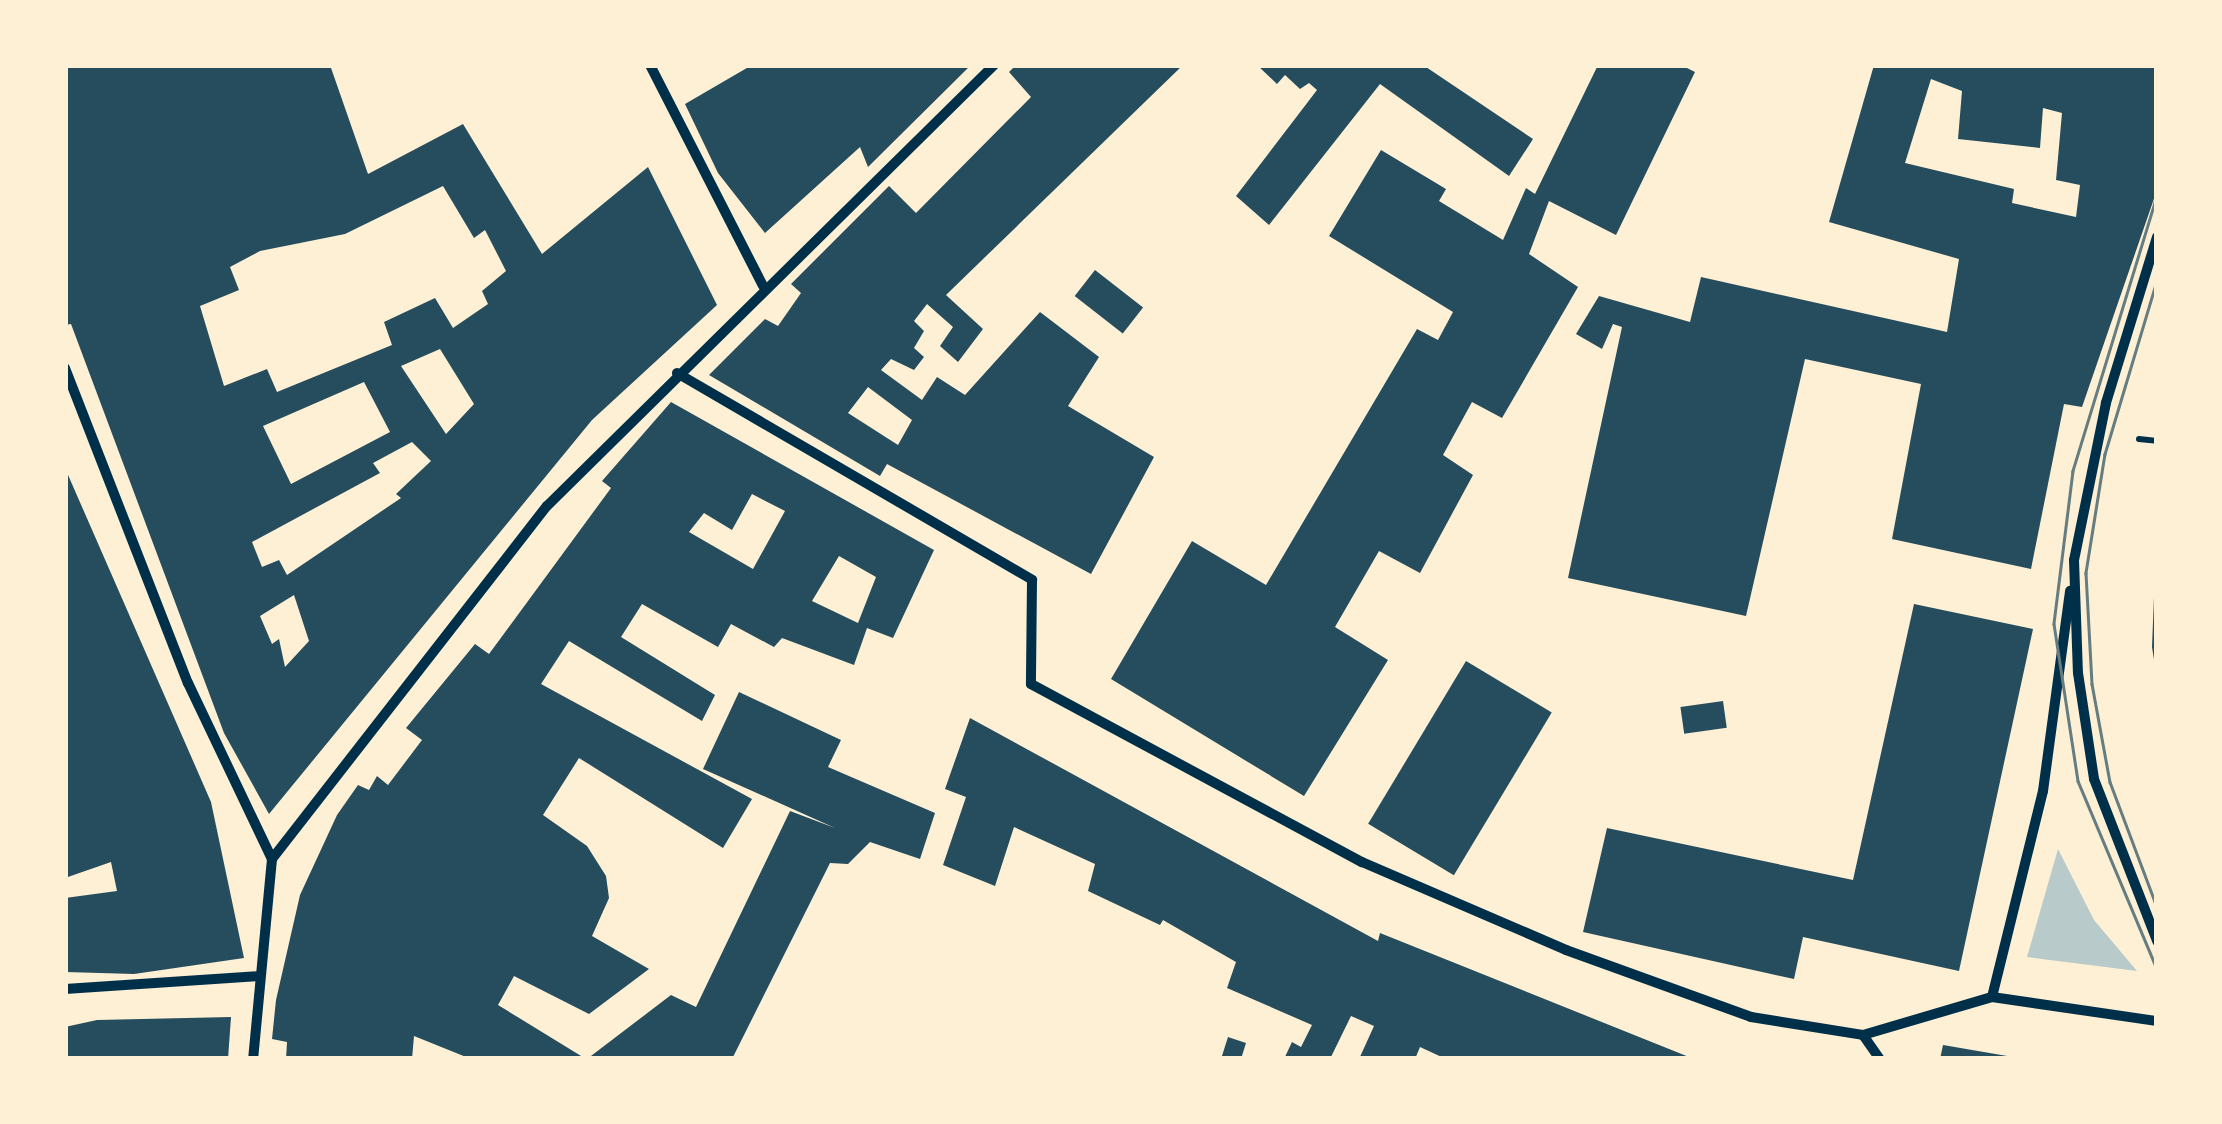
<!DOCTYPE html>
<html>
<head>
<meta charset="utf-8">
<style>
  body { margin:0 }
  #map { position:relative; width:2222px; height:1124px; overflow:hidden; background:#fdf0d5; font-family:Mulish,sans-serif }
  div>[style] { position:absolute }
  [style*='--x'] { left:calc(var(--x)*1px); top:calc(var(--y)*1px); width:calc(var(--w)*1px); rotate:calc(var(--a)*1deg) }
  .green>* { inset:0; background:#b9caca }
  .building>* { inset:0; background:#264d5e; transform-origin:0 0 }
  .path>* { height:6px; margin:-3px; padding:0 3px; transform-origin:3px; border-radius:3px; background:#003049 }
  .minor>* { height:10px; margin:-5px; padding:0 5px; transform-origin:5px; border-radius:5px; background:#003049 }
  .tram>* { height:2.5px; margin:-1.25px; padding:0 1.25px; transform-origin:1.25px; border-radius:1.25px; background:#657d81 }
  span { translate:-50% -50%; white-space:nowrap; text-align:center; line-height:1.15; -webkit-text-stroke:10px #fdf0d5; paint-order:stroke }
  .frame { position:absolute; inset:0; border:68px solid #fdf0d5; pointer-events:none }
</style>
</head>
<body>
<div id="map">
  <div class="green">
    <i style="clip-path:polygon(2058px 849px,2094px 920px,2137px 971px,2027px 957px)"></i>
  </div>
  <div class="building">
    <i style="clip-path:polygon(evenodd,65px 65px,330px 65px,368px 174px,463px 124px,542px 254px,648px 167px,717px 305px,592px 420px,269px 814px,224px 733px,71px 324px,65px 325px,65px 65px,443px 186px,474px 238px,485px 230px,506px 271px,482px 291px,488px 304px,453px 328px,435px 298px,384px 322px,392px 345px,277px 392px,267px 369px,224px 386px,200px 306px,239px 290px,230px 267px,260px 251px,345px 234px,443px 186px,65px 65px,440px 349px,474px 404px,446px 434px,401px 366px,440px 349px,65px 65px,364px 382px,390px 432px,291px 484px,263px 426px,364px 382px,65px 65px,412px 442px,431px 461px,396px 494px,401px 498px,287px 575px,279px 560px,262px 567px,252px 542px,380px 473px,373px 463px,412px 442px,65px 65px,294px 595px,309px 641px,285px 667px,279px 639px,272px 644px,260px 616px,294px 595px)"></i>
    <i style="clip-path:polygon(752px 65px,971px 65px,868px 167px,860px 147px,765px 233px,718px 173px,685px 104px)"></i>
    <i style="clip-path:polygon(evenodd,1016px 65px,1183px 65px,946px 295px,983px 329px,958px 362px,940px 346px,953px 327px,927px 304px,914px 321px,924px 331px,914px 348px,924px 357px,914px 370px,891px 359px,881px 370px,922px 400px,937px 377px,965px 395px,1040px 312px,1099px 357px,1068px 406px,1154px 457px,1091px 574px,887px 464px,880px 476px,709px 375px,765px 319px,778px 326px,801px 293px,791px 284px,889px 186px,916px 213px,1031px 97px,1009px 72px,1016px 65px,868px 387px,912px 420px,898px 445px,848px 413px,868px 387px)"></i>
    <i style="clip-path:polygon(1257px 65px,1423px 65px,1533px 139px,1509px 176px,1380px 84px,1269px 225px,1236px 196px,1317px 90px,1309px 83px,1300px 89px,1285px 75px,1277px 84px)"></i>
    <i style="clip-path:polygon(1598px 65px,1681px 65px,1695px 72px,1616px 235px,1549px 201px,1529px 254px,1578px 287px,1502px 418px,1472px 402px,1443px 455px,1473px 475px,1420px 573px,1379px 551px,1335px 627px,1388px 660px,1304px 796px,1111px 679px,1192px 541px,1266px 585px,1417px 329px,1438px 340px,1453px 312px,1329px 236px,1381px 150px,1446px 189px,1439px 201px,1503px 240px,1526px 188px,1535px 194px)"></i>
    <i style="clip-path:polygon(evenodd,1874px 65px,2157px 65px,2157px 190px,2082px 407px,2064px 404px,2031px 569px,1892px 539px,1921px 384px,1805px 359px,1746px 616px,1568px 578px,1622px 327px,1613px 324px,1602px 349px,1576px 334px,1599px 296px,1690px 322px,1701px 277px,1947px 332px,1959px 259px,1829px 222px,1874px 65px,1931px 79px,1962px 91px,1958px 139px,2040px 148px,2043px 108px,2062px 113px,2056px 180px,2080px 185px,2076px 217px,2012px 203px,2014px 189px,1905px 163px,1931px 79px)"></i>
    <i style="left:1095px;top:270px;width:61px;height:33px;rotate:38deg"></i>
    <i style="clip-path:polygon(evenodd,671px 402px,934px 550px,893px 638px,867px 628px,854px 665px,782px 638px,774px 647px,731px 624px,718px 647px,642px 604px,621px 637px,715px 695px,702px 721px,569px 641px,541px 684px,752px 799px,723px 848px,579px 758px,543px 815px,587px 846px,606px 876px,609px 898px,592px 936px,649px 969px,589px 1014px,514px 976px,498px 1005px,586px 1059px,471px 1059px,414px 1036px,412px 1059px,286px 1059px,287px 1042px,272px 1039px,276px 1000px,300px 895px,337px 815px,358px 785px,369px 790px,377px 776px,388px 785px,422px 740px,406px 728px,475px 644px,489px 654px,611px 488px,602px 481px,671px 402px,752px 494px,785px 511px,753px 569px,689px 532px,704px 513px,732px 530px,752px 494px,671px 402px,839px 556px,876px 577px,858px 623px,812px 601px,839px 556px)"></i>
    <i style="clip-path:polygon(65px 468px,211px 802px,244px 958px,134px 974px,65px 972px,65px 898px,117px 891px,111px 862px,65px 878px)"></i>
    <i style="clip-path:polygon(2154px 597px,2157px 597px,2155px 666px,2152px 647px)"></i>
    <i style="clip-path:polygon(1914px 604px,2033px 629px,1959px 971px,1803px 937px,1794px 979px,1583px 932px,1607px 828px,1853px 880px)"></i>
    <i style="left:1466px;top:661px;width:100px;height:190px;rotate:31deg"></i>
    <i style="clip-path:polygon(739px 692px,841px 740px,828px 767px,935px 813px,920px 859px,870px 842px,848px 864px,830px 863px,732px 1059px,587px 1059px,671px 995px,696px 1007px,790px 811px,835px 828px,703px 769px)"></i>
    <i style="left:1723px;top:701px;width:27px;height:43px;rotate:82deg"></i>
    <i style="clip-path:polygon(970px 718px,1378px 941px,1380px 933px,1694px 1059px,1446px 1059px,1420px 1047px,1415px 1059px,1359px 1059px,1374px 1026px,1351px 1016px,1330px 1059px,1284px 1059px,1292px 1042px,1301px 1047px,1312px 1025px,1227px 988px,1236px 962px,1163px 920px,1160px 925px,1088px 891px,1095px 864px,1014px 827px,995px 886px,943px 865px,966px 797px,945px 789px)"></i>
    <i style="clip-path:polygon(231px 1017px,228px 1059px,65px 1059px,65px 1027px,97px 1020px)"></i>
    <i style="clip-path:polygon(1228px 1037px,1246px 1043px,1241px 1059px,1221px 1059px)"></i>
    <i style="clip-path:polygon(1943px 1045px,2013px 1057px,2012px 1059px,1940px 1059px)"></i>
  </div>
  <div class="path">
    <i style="--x:2139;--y:439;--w:18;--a:6"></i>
  </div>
  <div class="minor">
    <i style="--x:650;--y:65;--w:248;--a:62.9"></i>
    <i style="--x:2157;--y:237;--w:174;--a:107.1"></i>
    <i style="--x:2106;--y:403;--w:160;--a:101.5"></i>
    <i style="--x:2074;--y:560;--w:113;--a:88"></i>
    <i style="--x:2078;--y:673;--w:107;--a:81.4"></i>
    <i style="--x:2094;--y:779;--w:174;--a:68.7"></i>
    <i style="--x:65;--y:368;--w:338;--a:68.7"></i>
    <i style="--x:188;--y:683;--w:195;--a:64.5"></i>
    <i style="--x:272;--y:859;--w:201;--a:95.4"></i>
    <i style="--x:677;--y:373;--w:411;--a:30.2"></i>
    <i style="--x:1032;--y:580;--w:104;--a:90.6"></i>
    <i style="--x:1031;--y:684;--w:376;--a:28.3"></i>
    <i style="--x:1362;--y:862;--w:222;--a:23.3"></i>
    <i style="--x:1566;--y:950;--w:197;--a:19.9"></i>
    <i style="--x:1751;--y:1017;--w:113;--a:9.1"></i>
    <i style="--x:1863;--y:1035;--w:134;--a:-16.4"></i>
    <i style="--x:1992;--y:997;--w:167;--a:8.3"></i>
    <i style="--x:272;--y:859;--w:447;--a:-52.1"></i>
    <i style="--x:547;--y:506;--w:628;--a:-44.61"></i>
    <i style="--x:65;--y:989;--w:194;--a:-3.8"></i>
    <i style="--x:1992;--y:997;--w:212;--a:-76.1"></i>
    <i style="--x:2043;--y:791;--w:202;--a:-82.3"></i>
    <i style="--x:1863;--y:1035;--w:29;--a:55"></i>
  </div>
  <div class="tram">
    <i style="--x:2157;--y:196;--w:288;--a:107"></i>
    <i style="--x:2073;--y:471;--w:154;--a:97.1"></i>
    <i style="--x:2054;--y:624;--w:159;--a:81.3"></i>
    <i style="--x:2078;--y:781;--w:204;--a:67.2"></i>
    <i style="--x:2157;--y:281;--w:181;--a:106.7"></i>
    <i style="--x:2105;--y:454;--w:121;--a:99.1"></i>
    <i style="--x:2086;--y:573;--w:111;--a:86.9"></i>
    <i style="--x:2092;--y:684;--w:100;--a:79.6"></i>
    <i style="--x:2110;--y:782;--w:134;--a:69.4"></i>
  </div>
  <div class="frame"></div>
</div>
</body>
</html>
